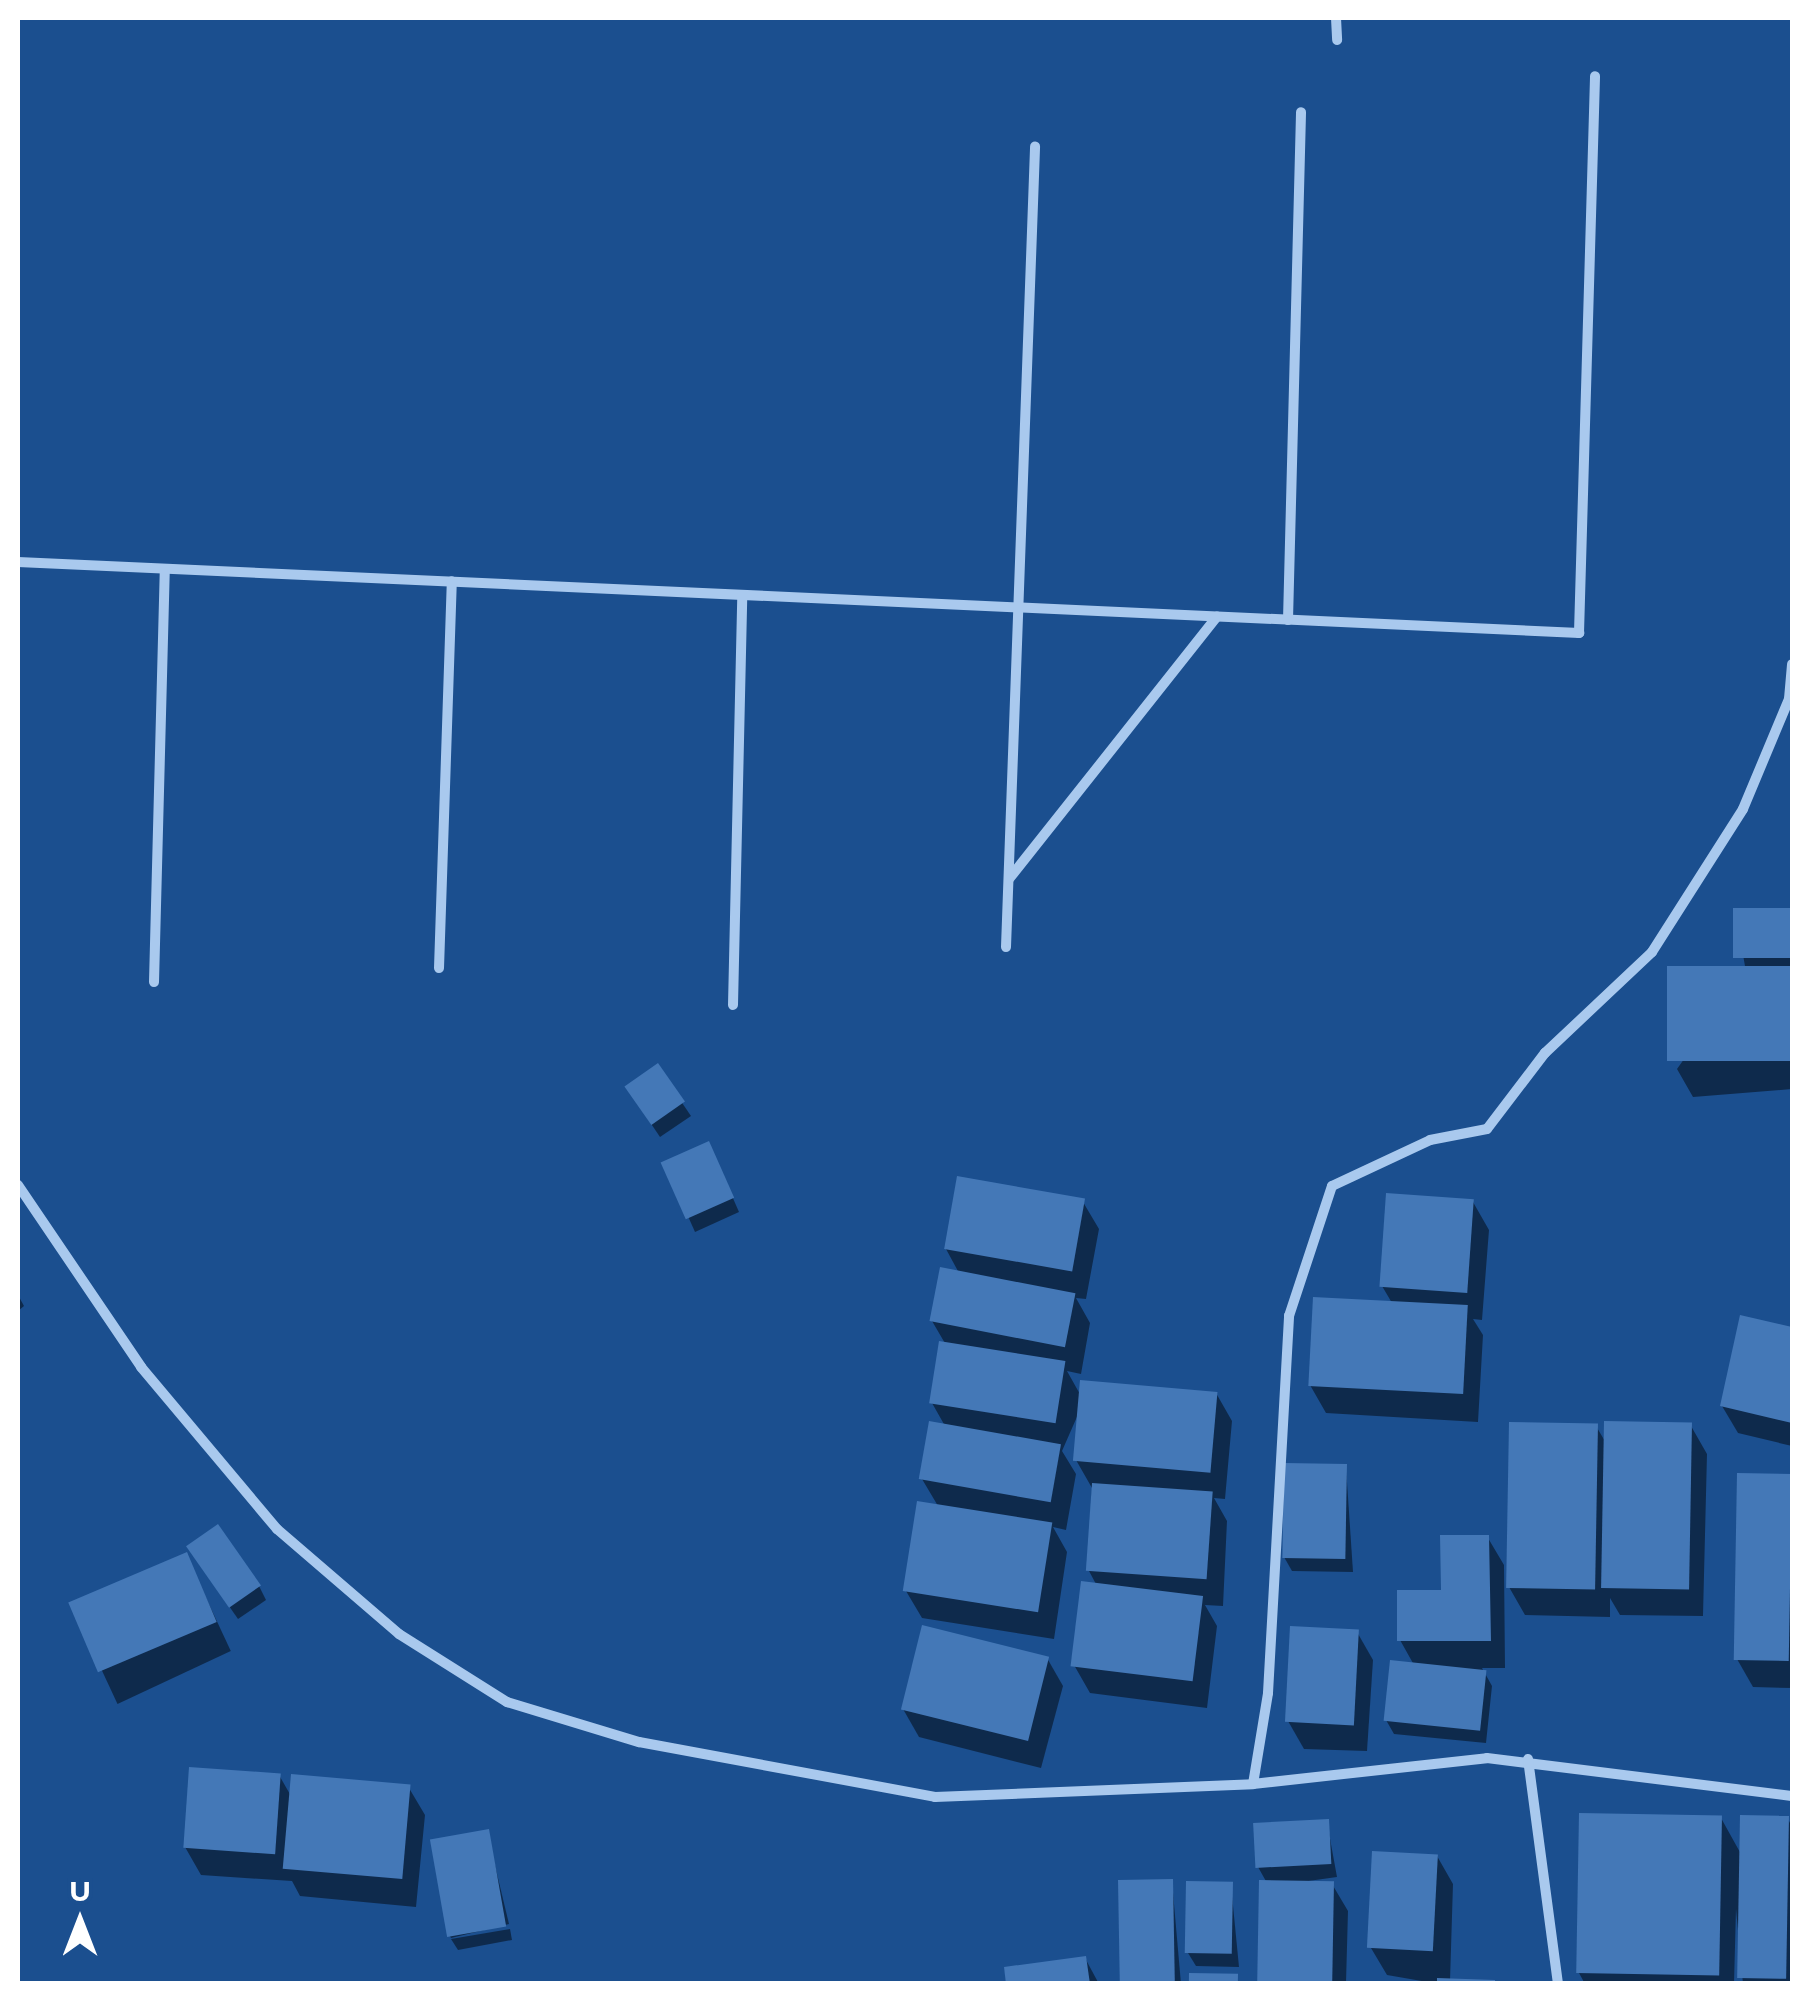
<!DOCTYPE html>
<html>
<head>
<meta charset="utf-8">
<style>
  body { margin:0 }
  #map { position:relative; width:1810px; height:2001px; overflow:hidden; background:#1b4f8f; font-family:Montserrat,sans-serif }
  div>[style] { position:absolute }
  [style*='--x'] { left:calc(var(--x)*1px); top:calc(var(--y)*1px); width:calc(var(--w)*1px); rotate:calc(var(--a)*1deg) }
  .shadow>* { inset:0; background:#0007; transform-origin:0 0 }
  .building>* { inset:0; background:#4478b7; transform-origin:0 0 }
  .street>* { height:10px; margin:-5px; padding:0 5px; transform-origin:5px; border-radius:5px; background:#a9c9ee }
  span { translate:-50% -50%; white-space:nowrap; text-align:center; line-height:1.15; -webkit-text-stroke:9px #1b4f8f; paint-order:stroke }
  .frame { position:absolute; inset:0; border:20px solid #fff; pointer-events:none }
  .north { position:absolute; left:30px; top:1871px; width:100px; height:100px; -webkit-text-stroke:8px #1b4f8f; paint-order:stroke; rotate:0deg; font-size:28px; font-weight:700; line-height:40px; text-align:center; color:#fff }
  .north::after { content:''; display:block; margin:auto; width:35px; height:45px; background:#fff; clip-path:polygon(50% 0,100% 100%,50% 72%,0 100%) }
</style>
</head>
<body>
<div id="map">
  <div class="shadow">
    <i style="clip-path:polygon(1792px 910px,1792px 1089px,1693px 1097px,1677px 1069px,1746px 972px,1736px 914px)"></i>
    <i style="clip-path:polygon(657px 1066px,691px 1116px,660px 1137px,635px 1100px)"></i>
    <i style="clip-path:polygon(715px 1157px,739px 1212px,695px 1232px,664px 1162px)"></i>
    <i style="clip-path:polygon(1083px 1202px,1099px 1229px,1086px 1299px,1076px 1298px,1090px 1323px,1081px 1374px,1067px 1371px,1081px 1396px,1216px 1393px,1232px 1421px,1225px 1499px,1214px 1498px,1227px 1521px,1223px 1606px,1205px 1605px,1217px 1626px,1207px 1708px,1090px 1693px,1074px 1665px,1097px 1586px,1089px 1571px,1092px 1488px,1076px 1460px,1080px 1410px,1062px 1451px,1076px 1474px,1066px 1530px,1053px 1527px,1067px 1552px,1054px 1639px,922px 1618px,906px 1591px,938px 1506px,922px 1479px,945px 1426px,932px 1403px,946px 1345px,932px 1321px,959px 1273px,946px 1249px)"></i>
    <i style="clip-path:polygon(1473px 1202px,1489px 1230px,1482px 1320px,1473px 1319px,1483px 1335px,1478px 1422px,1326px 1413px,1310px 1385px,1392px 1303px,1382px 1286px)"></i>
    <i style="clip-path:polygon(18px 1295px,24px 1306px,18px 1311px)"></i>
    <i style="clip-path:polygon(1741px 1318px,1792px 1330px,1792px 1446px,1738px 1433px,1722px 1406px)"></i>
    <i style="clip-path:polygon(1596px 1426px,1606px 1443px,1691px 1426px,1707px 1454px,1703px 1616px,1620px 1615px,1610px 1598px,1610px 1617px,1525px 1615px,1509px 1587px)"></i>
    <i style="clip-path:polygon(1346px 1467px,1353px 1572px,1292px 1571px,1284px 1557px)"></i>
    <i style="clip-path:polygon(1740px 1476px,1792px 1476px,1792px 1688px,1753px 1687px,1737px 1659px)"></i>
    <i style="clip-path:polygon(1488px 1538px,1504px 1565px,1505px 1668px,1482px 1668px,1492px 1686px,1486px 1743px,1394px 1734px,1386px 1720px,1414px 1665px,1400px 1640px)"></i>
    <i style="left:186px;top:1555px;width:106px;height:125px;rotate:65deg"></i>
    <i style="clip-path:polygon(197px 1560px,259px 1586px,266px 1600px,238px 1619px)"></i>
    <i style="clip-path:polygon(1357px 1632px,1373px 1660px,1367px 1751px,1304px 1749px,1288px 1721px)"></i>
    <i style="clip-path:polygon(1047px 1658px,1063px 1686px,1041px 1768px,919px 1737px,903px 1709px)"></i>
    <i style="clip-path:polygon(279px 1775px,291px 1796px,409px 1788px,425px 1815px,416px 1907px,300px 1896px,292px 1881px,201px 1875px,185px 1847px)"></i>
    <i style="clip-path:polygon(1721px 1818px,1741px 1854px,1788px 1819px,1792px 1827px,1792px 1984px,1743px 1984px,1736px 1909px,1734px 1984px,1585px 1984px,1579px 1973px)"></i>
    <i style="clip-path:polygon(1327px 1822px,1337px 1877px,1294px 1883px,1332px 1884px,1348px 1911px,1346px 1983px,1366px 1984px,1259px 1984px,1267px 1883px,1258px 1867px)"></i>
    <i style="clip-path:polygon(487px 1832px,509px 1924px,451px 1938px,450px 1936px)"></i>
    <i style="clip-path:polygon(1437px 1856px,1453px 1884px,1450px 1981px,1503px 1983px,1439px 1984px,1387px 1975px,1371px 1948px)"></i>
    <i style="clip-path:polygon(1172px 1881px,1181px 1984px,1123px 1984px)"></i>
    <i style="clip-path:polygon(1231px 1885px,1239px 1967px,1196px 1966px,1188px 1953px)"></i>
    <i style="clip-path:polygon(510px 1929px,512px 1940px,458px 1950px,451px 1939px)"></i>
    <i style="clip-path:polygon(1085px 1958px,1099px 1984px,1009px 1984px)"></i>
  </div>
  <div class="building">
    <i style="left:1792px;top:908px;width:50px;height:59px;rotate:90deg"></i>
    <i style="left:1792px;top:966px;width:95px;height:125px;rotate:90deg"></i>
    <i style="left:658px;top:1063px;width:47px;height:41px;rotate:55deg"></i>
    <i style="left:709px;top:1141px;width:62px;height:53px;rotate:66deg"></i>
    <i style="left:957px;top:1176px;width:130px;height:74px;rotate:10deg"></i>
    <i style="left:1386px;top:1193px;width:88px;height:94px;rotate:4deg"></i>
    <i style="left:940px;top:1267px;width:138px;height:55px;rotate:11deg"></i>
    <i style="left:1313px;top:1297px;width:155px;height:89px;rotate:3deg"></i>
    <i style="clip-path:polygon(1740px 1315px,1792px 1327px,1792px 1423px,1720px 1406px)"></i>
    <i style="left:939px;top:1341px;width:128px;height:63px;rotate:9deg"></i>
    <i style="left:1080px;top:1380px;width:138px;height:81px;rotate:5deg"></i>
    <i style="left:929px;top:1421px;width:134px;height:59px;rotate:10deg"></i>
    <i style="left:1604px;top:1421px;width:88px;height:167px;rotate:1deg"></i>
    <i style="left:1509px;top:1422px;width:89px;height:166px;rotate:1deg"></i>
    <i style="left:1284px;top:1463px;width:63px;height:95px;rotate:1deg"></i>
    <i style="left:1737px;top:1473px;width:55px;height:187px;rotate:1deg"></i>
    <i style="left:1092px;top:1483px;width:121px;height:88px;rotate:4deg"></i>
    <i style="left:917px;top:1501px;width:137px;height:91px;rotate:9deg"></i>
    <i style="left:218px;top:1524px;width:75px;height:39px;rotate:55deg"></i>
    <i style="clip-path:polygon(1440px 1535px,1489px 1535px,1491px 1641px,1397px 1641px,1397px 1590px,1441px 1590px)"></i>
    <i style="left:187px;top:1552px;width:76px;height:129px;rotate:67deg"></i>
    <i style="left:1081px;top:1581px;width:123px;height:86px;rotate:7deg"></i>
    <i style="left:922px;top:1625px;width:131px;height:87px;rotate:14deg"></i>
    <i style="left:1290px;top:1626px;width:69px;height:96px;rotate:3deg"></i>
    <i style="left:1390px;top:1660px;width:97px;height:61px;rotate:6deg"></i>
    <i style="left:189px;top:1767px;width:92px;height:81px;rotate:4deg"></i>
    <i style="left:291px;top:1774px;width:120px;height:95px;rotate:5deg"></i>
    <i style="left:1579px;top:1813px;width:143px;height:160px;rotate:1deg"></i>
    <i style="left:1740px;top:1815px;width:49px;height:163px;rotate:1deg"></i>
    <i style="left:1329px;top:1819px;width:45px;height:76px;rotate:87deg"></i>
    <i style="left:489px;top:1829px;width:99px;height:60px;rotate:80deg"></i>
    <i style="left:1372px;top:1851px;width:66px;height:97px;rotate:3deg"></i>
    <i style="left:1173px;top:1879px;width:105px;height:55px;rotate:89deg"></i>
    <i style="left:1259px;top:1880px;width:75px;height:104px;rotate:1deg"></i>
    <i style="left:1186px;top:1881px;width:47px;height:72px;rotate:1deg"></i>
    <i style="clip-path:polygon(1086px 1956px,1090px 1984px,1006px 1984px,1004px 1967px)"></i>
    <i style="left:1189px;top:1973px;width:49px;height:11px;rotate:1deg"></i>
    <i style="clip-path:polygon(1437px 1978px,1495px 1980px,1495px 1984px,1437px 1984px)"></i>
  </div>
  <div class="street">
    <i style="--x:1336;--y:18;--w:22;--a:87"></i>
    <i style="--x:18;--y:562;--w:1563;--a:2.6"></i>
    <i style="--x:1579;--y:633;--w:557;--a:-88.35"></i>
    <i style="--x:1288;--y:620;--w:508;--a:-88.53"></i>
    <i style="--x:1009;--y:879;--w:335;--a:-51.6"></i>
    <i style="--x:1006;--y:947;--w:801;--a:-87.92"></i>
    <i style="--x:439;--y:968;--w:387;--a:-88.1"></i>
    <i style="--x:154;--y:982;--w:413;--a:-88.5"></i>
    <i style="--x:733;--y:1005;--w:410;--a:-88.7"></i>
    <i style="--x:18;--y:1185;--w:220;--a:55.9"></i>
    <i style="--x:141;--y:1367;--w:212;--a:50"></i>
    <i style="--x:277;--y:1529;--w:161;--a:40.7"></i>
    <i style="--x:399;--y:1634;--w:128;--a:32.2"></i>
    <i style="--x:507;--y:1702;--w:138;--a:16.9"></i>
    <i style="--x:639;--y:1742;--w:301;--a:10.5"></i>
    <i style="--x:935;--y:1797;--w:318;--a:-2.3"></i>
    <i style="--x:1253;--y:1784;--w:235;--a:-6.3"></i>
    <i style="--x:1487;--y:1758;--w:307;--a:7.1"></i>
    <i style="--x:1528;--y:1759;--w:227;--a:82.4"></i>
    <i style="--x:1253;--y:1784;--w:92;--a:-80.6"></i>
    <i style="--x:1268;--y:1693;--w:378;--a:-86.8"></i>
    <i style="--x:1289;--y:1316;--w:137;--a:-71.7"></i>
    <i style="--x:1332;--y:1186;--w:108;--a:-25.1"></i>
    <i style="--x:1430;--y:1140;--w:58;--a:-10.9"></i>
    <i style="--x:1487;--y:1129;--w:96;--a:-52.7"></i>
    <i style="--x:1545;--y:1053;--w:147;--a:-43.3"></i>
    <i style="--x:1652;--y:952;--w:169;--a:-57.5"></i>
    <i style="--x:1743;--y:809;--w:119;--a:-67.3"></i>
    <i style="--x:1789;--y:699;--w:35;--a:-85"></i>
  </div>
  <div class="frame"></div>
  <div class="north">U</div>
</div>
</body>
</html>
